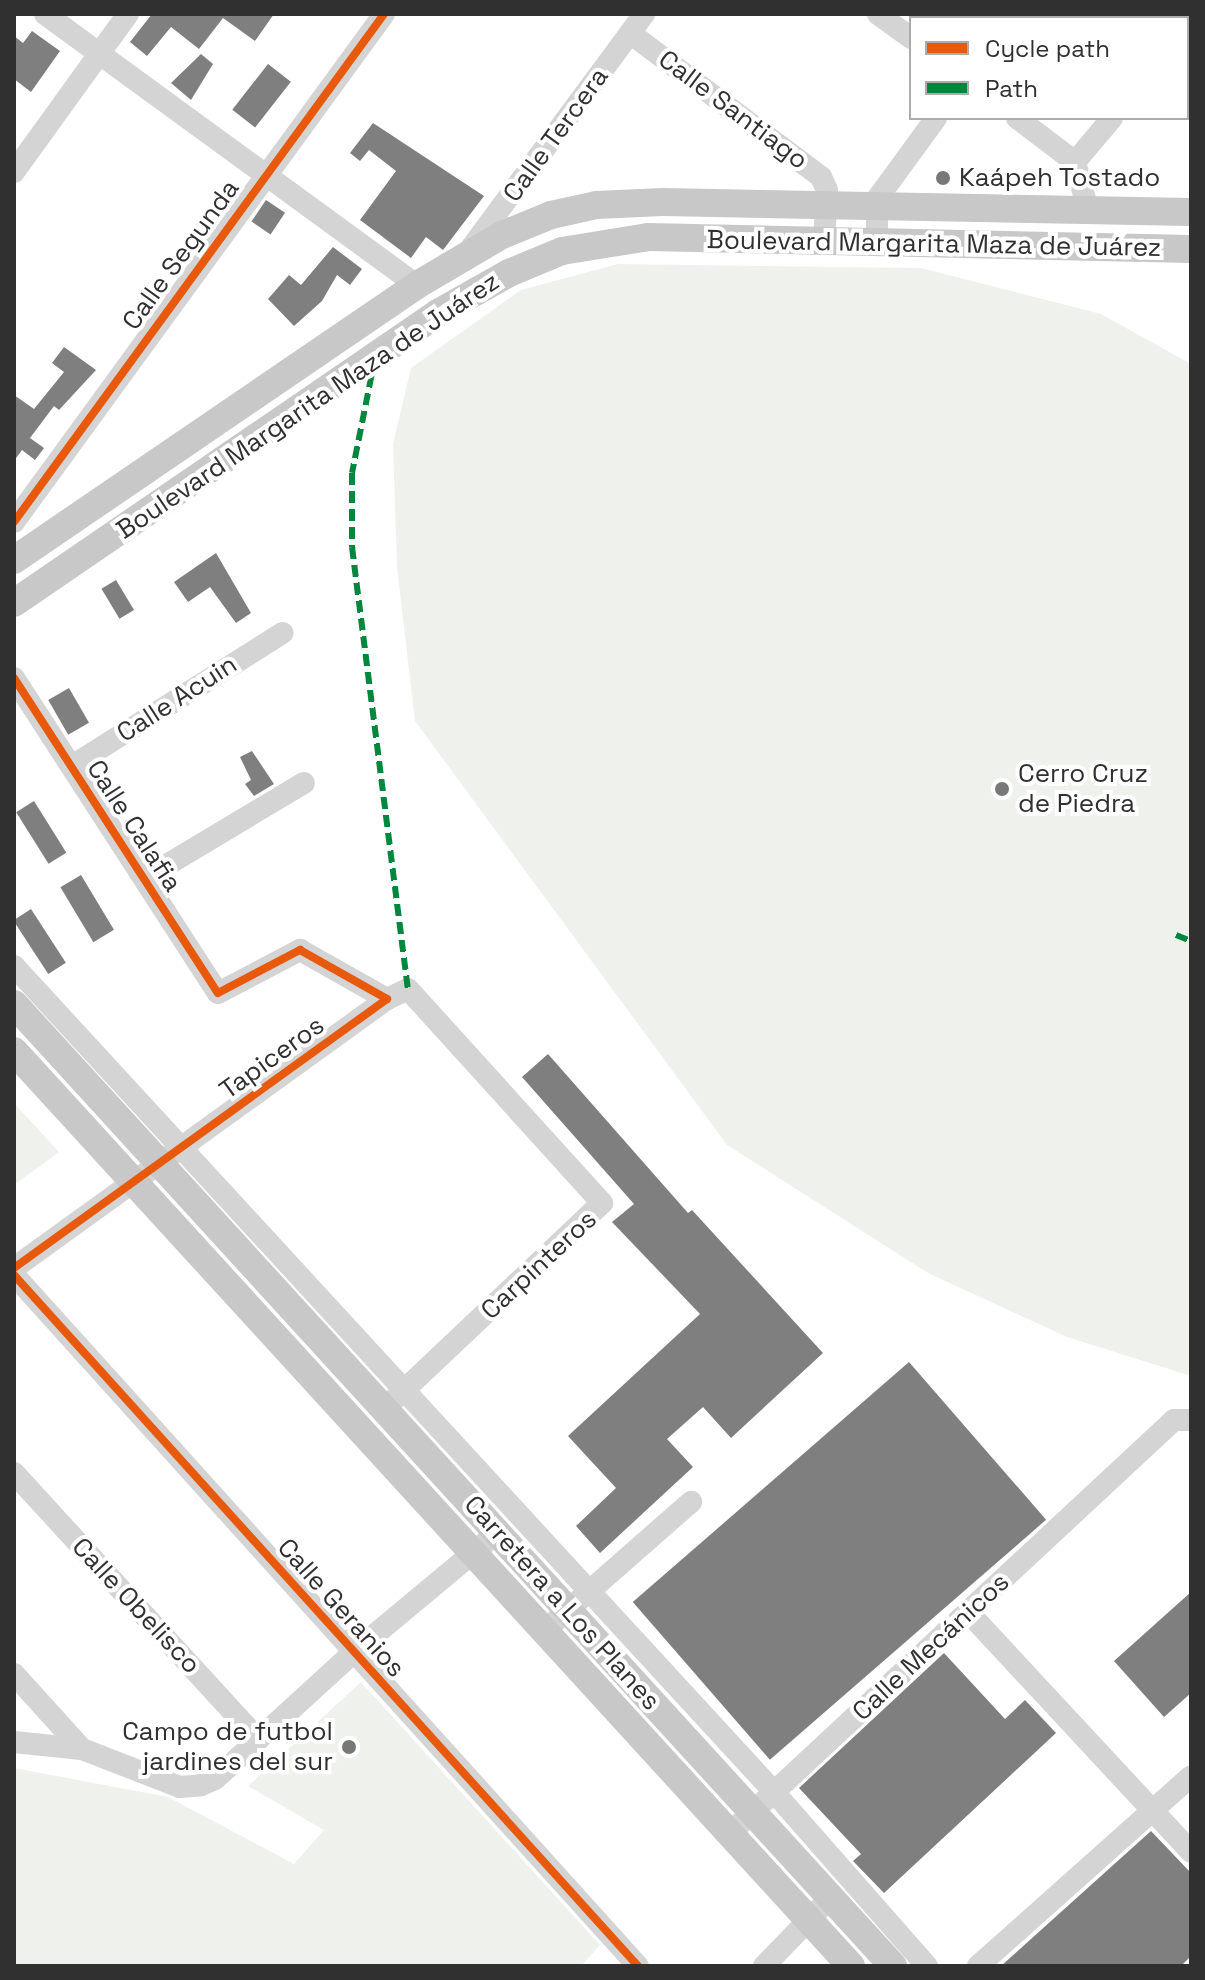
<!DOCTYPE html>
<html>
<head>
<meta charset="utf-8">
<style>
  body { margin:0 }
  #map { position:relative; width:1205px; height:1980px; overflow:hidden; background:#fff; font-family:"Space Grotesk",sans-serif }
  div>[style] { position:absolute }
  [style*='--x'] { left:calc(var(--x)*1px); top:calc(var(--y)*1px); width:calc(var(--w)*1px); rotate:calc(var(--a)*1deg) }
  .green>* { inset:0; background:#eff2ec }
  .building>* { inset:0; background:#7f7f7f; transform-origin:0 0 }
  .minor>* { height:22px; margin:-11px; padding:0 11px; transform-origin:11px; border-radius:11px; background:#d4d4d4 }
  .major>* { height:28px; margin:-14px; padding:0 14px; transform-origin:14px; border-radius:14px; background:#c8c8c8 }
  .quiet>* { height:6px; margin-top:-3px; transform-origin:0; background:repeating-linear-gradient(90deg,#00873e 0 12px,transparent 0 18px) }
  .cycleway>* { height:8px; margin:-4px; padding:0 4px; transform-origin:4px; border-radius:4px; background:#e8590c }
  .dots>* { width:22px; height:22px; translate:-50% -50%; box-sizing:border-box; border:4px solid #fff; border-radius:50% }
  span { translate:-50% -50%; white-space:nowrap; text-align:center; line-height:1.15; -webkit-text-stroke:8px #fff; paint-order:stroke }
  .street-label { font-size:26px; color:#303030 }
  .poi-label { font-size:26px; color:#303030 }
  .left { translate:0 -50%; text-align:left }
  .right { translate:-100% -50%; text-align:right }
  .frame { position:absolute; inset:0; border:16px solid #303030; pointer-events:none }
  .legend { position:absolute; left:909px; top:16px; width:280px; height:104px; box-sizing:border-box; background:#fff; border:2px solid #acacac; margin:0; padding:10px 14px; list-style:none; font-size:24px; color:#303030 }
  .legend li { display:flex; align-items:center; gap:16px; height:40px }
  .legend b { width:40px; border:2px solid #acacac }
</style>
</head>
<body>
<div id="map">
  <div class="green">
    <i style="clip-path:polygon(618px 264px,921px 268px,1101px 314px,1191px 364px,1191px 1376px,1067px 1337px,928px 1273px,727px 1145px,415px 721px,397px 567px,393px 444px,411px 368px,521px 290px)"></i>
    <i style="clip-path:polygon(14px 1103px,59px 1152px,14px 1185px)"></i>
    <i style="clip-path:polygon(361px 1682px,600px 1945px,581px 1966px,14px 1966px,14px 1768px,168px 1797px,294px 1864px,324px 1830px,248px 1786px)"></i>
  </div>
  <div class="building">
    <i style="clip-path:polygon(152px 14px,274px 14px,255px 41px,223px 18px,199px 49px,171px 27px,147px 56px,130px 42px)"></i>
    <i style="clip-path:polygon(32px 31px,60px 51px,31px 92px,14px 79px,14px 36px,23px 43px)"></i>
    <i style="clip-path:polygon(201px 54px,213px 64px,191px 100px,171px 83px)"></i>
    <i style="left:268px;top:64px;width:29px;height:58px;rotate:38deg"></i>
    <i style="clip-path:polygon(373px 123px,484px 196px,443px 250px,426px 237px,411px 258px,360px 220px,396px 171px,369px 150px,360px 161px,350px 153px)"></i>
    <i style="left:266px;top:200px;width:23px;height:26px;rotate:34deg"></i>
    <i style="clip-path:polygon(333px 247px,362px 269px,350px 285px,337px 275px,322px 301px,294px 326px,268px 299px,289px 275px,301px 285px)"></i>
    <i style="clip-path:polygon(64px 347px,96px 370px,59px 410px,54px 406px,30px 438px,44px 448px,35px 460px,22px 450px,14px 461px,14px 395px,34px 409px,64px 372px,52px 363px)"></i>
    <i style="clip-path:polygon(216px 553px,251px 613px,236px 623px,210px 587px,188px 602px,174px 582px)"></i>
    <i style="left:116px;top:580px;width:35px;height:17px;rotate:59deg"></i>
    <i style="left:69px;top:688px;width:40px;height:24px;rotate:60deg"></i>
    <i style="clip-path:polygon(252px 751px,274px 784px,254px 796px,245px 784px,251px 780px,240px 757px)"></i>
    <i style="left:34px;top:801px;width:61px;height:21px;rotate:58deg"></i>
    <i style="left:81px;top:875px;width:64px;height:24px;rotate:59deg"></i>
    <i style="left:31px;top:909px;width:64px;height:21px;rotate:57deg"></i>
    <i style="clip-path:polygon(548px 1054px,688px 1213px,692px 1210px,823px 1353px,731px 1438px,703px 1407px,667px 1439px,693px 1467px,600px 1553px,576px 1526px,616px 1488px,568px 1436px,700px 1314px,612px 1222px,634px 1204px,522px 1077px)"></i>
    <i style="left:909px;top:1362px;width:209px;height:366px;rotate:49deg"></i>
    <i style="clip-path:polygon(1191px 1592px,1191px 1693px,1164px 1717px,1114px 1661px)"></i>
    <i style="clip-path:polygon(944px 1653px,1005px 1719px,1025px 1700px,1056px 1733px,884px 1893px,853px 1861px,861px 1854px,799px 1788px)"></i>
    <i style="clip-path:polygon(1151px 1831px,1191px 1873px,1191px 1956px,1181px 1966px,1001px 1966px)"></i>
  </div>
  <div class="minor">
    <i style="--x:45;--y:14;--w:460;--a:36.1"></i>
    <i style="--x:878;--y:14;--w:41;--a:36"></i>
    <i style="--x:1144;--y:14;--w:6;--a:39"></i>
    <i style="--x:1014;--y:18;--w:5;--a:-53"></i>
    <i style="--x:630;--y:33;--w:239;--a:37"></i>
    <i style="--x:821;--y:177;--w:14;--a:65"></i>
    <i style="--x:827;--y:190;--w:52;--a:93.3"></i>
    <i style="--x:1017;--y:118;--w:73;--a:37.2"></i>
    <i style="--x:1075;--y:162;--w:50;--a:74.8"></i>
    <i style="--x:1075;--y:162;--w:57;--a:-49.9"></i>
    <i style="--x:14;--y:172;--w:195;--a:-54.2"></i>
    <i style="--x:877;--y:243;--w:44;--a:-90"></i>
    <i style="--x:877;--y:199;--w:100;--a:-53.9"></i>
    <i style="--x:471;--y:248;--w:291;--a:-53.5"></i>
    <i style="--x:14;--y:522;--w:628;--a:-53.93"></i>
    <i style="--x:14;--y:678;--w:375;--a:57.1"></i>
    <i style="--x:218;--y:993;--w:93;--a:-27.7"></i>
    <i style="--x:300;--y:950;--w:100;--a:29.4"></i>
    <i style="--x:72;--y:766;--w:249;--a:-32.3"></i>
    <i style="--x:145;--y:878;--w:185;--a:-30.9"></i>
    <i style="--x:14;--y:966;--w:1122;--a:47.38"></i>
    <i style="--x:774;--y:1792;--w:232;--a:48.7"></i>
    <i style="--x:14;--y:1268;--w:460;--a:-35.8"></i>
    <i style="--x:387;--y:999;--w:23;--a:-25"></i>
    <i style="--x:408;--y:989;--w:289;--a:47.8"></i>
    <i style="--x:602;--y:1203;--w:285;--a:136.6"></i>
    <i style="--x:14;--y:1275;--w:931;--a:47.92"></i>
    <i style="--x:14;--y:1473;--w:361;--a:47.5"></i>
    <i style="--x:969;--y:1613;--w:326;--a:47.1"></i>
    <i style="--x:544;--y:1631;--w:196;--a:-41.3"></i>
    <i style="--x:14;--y:1674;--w:101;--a:47.8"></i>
    <i style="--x:14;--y:1742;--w:68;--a:5.9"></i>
    <i style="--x:82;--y:1749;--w:105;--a:21.2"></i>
    <i style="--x:180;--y:1787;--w:21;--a:-5"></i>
    <i style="--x:201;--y:1785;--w:15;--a:-23"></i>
    <i style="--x:215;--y:1779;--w:188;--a:-42.4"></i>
    <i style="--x:354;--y:1652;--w:187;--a:-39.8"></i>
    <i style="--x:730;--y:1833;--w:606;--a:-42.93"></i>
    <i style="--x:1174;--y:1420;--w:17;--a:0"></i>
    <i style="--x:764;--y:1966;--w:95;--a:-45.9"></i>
    <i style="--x:978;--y:1966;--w:285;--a:-41.7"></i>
  </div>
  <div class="major">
    <i style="--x:14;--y:560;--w:488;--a:-34.3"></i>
    <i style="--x:417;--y:285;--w:99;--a:-30.5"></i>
    <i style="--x:502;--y:235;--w:53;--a:-22.2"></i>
    <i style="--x:551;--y:215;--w:46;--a:-12.5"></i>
    <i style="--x:596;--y:205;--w:67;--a:-2.6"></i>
    <i style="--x:663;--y:202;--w:528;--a:1.09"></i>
    <i style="--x:14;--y:603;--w:514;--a:-34.37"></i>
    <i style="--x:438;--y:313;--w:81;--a:-29.4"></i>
    <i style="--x:509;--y:273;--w:57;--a:-22.5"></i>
    <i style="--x:562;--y:251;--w:87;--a:-9.2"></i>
    <i style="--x:648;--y:237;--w:543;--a:1.27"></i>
    <i style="--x:14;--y:1004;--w:1303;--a:47.58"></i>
    <i style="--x:14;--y:1051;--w:1240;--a:47.55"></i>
  </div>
  <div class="quiet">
    <i style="--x:375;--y:358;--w:117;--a:101.3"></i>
    <i style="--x:352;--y:473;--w:74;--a:90"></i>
    <i style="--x:352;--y:547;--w:446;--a:82.8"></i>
    <i style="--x:1176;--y:935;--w:16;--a:22"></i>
  </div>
  <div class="cycleway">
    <i style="--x:14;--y:522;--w:628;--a:-53.93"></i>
    <i style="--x:14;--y:678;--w:375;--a:57.1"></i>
    <i style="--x:218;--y:993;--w:93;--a:-27.7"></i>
    <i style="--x:300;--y:950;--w:100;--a:29.4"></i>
    <i style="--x:387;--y:999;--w:460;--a:144.2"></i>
    <i style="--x:14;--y:1275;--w:931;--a:47.92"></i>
  </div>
  <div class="dots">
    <i style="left:943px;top:178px;background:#787878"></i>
    <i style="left:1002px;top:789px;background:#787878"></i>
    <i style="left:349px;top:1747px;background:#787878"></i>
  </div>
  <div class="street-label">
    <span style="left:733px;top:110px;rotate:37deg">Calle Santiago</span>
    <span style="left:556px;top:135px;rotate:-54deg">Calle Tercera</span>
    <span style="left:934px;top:244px;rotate:1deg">Boulevard Margarita Maza de Juárez</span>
    <span style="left:181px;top:255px;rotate:-54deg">Calle Segunda</span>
    <span style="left:308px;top:406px;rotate:-34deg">Boulevard Margarita Maza de Juárez</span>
    <span style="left:177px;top:699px;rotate:-33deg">Calle Acuin</span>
    <span style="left:134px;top:826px;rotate:57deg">Calle Calafia</span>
    <span style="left:272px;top:1058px;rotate:-36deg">Tapiceros</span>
    <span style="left:539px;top:1265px;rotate:-43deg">Carpinteros</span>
    <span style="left:562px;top:1603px;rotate:48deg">Carretera a Los Planes</span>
    <span style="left:136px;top:1606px;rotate:47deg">Calle Obelisco</span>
    <span style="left:341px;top:1608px;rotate:48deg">Calle Geranios</span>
    <span style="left:931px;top:1647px;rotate:-43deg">Calle Mecánicos</span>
  </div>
  <div class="poi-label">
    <span class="left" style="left:959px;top:178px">Kaápeh Tostado</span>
    <span class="left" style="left:1018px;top:789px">Cerro Cruz<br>de Piedra</span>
    <span class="right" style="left:333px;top:1747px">Campo de futbol<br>jardines del sur</span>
  </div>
  <div class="frame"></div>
  <ul class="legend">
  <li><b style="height:10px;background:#e8590c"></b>Cycle path</li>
  <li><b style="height:10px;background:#00873e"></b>Path</li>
  </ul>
</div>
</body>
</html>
